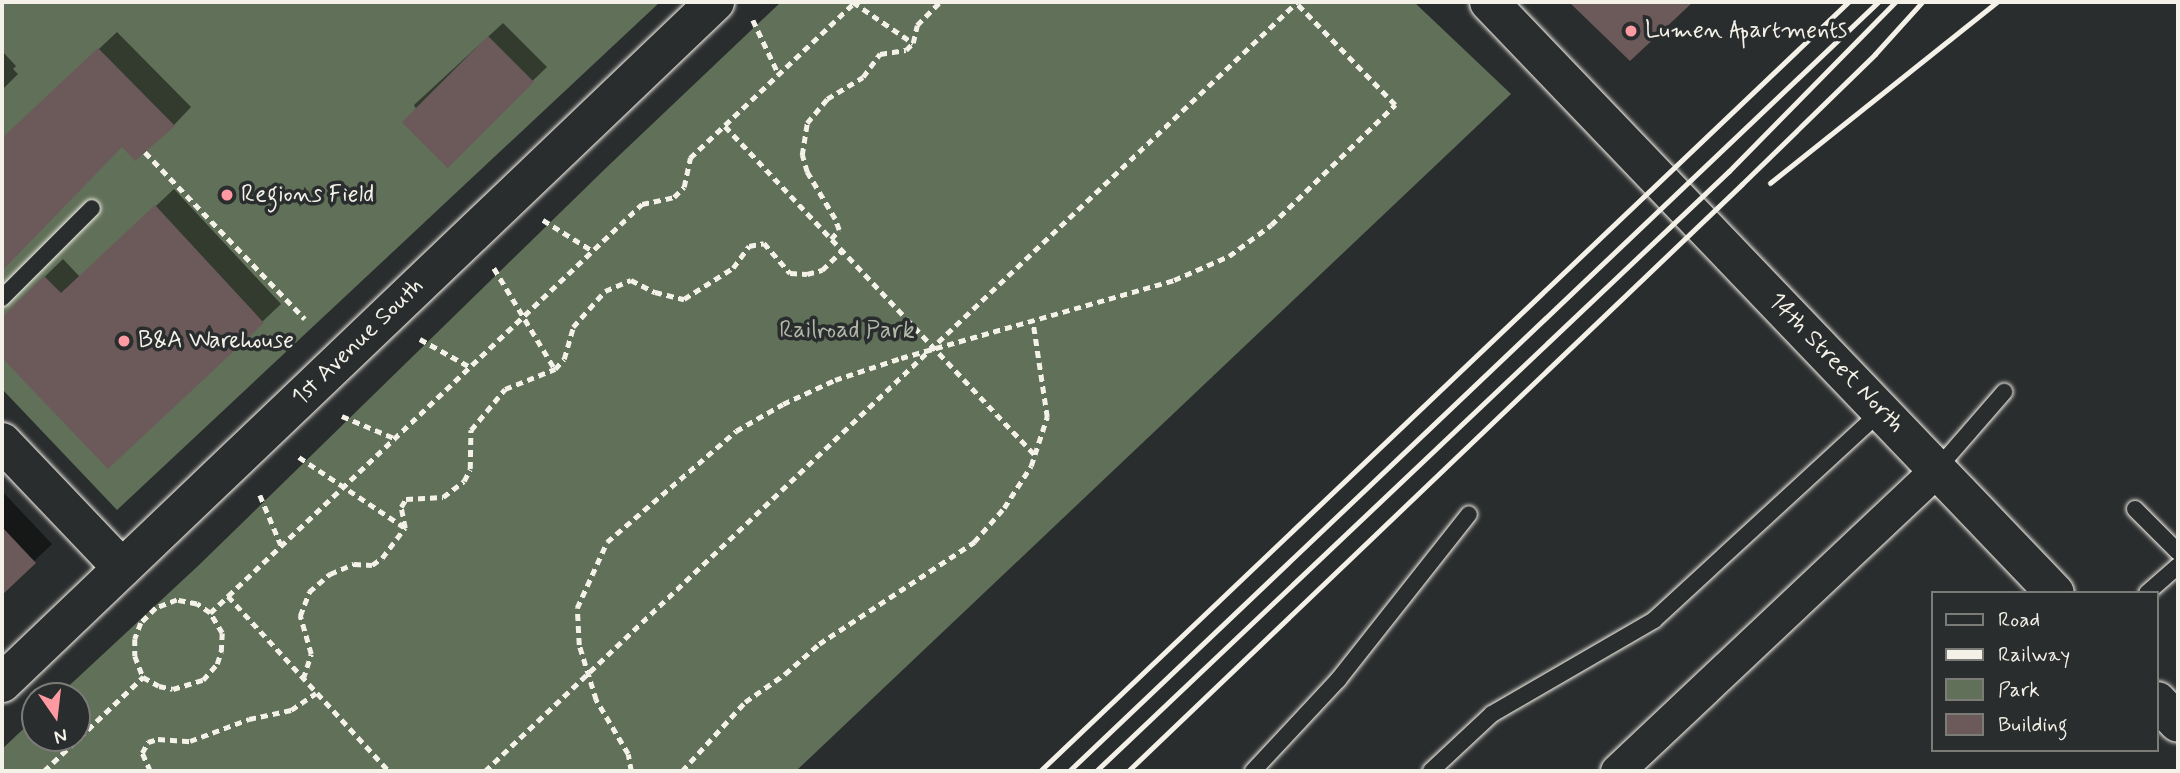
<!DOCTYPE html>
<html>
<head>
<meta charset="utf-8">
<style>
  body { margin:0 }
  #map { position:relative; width:2180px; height:773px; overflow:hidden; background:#2a2d2e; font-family:Mynerve,sans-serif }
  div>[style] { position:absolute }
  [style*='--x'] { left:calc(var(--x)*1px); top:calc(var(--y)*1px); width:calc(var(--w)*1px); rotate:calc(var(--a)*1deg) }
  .green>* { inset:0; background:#617058 }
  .shadow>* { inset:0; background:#0007 }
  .building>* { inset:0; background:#6c5a5a; transform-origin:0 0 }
  .path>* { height:4.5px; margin-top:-2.25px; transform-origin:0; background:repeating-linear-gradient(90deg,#f4f1e8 0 7px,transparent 0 12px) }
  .roads { filter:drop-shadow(0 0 2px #f4f1e8) drop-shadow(0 0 2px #f4f1e8) }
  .service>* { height:16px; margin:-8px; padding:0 8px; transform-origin:8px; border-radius:8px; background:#2a2d2e }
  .minor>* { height:33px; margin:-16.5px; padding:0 16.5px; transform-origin:16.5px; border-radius:16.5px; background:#2a2d2e }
  .tertiary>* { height:38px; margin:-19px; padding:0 19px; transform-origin:19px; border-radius:19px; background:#2a2d2e }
  .rail>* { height:5px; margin:-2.5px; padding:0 2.5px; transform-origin:2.5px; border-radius:2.5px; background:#f4f1e8 }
  .dots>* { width:19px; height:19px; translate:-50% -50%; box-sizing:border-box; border:4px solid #2a2d2e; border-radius:50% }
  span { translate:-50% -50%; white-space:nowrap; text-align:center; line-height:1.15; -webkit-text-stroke:7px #2a2d2e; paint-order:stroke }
  .poi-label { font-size:24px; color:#f4f1e8 }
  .left { translate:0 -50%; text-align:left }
  .park-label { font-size:24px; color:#b2b7a7 }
  .street-label { font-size:24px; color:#f4f1e8 }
  .frame { position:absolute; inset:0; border:4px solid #f4f1e8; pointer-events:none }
  .legend { position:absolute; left:1931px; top:591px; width:228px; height:161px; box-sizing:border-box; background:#2a2d2e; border:2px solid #7b7b78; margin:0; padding:9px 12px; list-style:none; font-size:21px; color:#f4f1e8 }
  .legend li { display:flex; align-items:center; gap:14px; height:35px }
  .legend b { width:35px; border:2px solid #7b7b78 }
  .north { position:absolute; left:21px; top:682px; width:70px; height:70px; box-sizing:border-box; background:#2a2d2e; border:2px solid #7b7b78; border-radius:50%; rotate:166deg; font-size:19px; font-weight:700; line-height:28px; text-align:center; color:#f4f1e8 }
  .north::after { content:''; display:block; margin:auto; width:24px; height:32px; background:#ff9aa2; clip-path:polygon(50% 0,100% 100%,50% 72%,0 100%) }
</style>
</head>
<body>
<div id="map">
  <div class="green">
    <i style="clip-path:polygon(2px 2px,660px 2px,117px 510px,2px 389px)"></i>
    <i style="clip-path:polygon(781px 2px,1414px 2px,1511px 94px,796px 771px,2px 771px,2px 749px,35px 718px,35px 738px,77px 738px,77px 696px,58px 696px,199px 565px,607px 167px)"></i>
  </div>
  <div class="shadow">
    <i style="clip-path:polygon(1572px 2px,1691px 2px,1630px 59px)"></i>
    <i style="clip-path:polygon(503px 23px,547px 67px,445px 165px,414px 105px)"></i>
    <i style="clip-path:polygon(117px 32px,191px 107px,174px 125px,122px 145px,2px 269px,2px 140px)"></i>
    <i style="clip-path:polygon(2px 51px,16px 66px,13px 69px,18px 74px,2px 90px)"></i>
    <i style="clip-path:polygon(174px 189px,281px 304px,108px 467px,2px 356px,2px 318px,63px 259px,80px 277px)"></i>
    <i style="clip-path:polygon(2px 491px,52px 544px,2px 592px)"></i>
  </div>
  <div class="building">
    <i style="clip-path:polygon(1569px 2px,1693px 2px,1630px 61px)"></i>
    <i style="left:488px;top:36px;width:65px;height:122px;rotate:45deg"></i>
    <i style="clip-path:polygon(98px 48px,175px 126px,135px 161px,122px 147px,2px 271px,2px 138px)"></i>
    <i style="clip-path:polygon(155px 205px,264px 323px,108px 469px,2px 358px,2px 317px,44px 276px,61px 293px)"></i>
    <i style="clip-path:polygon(2px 527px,36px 563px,2px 595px)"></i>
  </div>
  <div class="path">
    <i style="--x:853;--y:2;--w:73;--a:34.3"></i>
    <i style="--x:753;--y:20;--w:61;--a:64.7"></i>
    <i style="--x:725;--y:126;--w:451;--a:46.7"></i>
    <i style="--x:145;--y:152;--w:231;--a:46.2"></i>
    <i style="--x:543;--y:220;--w:59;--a:31.8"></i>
    <i style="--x:831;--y:239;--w:12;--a:-48"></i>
    <i style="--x:839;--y:230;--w:12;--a:-110"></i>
    <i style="--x:835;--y:219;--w:55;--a:-120.8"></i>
    <i style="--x:807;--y:172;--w:18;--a:-106"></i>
    <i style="--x:802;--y:155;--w:32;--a:-81"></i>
    <i style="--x:807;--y:123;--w:31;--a:-50"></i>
    <i style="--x:827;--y:99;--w:42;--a:-31.4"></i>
    <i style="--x:863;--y:77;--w:29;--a:-54"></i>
    <i style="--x:880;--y:54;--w:26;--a:-9"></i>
    <i style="--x:906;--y:50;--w:10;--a:-45"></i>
    <i style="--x:913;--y:43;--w:18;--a:-77"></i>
    <i style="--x:917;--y:25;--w:33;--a:-45"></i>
    <i style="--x:494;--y:268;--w:118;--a:58.9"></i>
    <i style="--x:420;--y:339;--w:57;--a:29.2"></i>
    <i style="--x:342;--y:416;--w:56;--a:22.9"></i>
    <i style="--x:299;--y:457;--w:126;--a:33.7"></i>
    <i style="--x:260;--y:495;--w:54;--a:67.2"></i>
    <i style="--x:228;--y:596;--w:570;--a:-43.44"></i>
    <i style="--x:642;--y:204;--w:33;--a:-12"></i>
    <i style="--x:674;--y:197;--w:14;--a:-45"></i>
    <i style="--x:684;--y:187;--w:30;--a:-78"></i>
    <i style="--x:690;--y:158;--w:227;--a:-43.4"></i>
    <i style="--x:210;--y:613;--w:16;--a:-145"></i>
    <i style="--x:197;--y:604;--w:20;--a:-169"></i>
    <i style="--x:177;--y:600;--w:22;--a:159"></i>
    <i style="--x:156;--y:608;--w:21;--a:135"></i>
    <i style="--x:141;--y:623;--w:17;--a:111"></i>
    <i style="--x:135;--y:639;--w:17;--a:90"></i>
    <i style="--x:135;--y:656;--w:22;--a:69"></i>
    <i style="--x:143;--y:677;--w:18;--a:29"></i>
    <i style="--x:159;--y:686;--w:14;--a:12"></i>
    <i style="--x:173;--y:689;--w:31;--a:-17"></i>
    <i style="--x:203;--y:680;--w:21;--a:-49"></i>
    <i style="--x:217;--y:664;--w:13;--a:-72"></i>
    <i style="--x:221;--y:652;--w:19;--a:-87"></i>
    <i style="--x:222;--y:633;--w:23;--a:-121"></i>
    <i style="--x:210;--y:613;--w:25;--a:-43"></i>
    <i style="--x:228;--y:596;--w:238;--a:47.4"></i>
    <i style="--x:303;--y:679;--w:26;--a:-72"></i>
    <i style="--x:311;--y:654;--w:40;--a:-106"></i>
    <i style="--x:300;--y:616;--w:26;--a:-69"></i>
    <i style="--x:309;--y:592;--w:28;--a:-41"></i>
    <i style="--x:330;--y:574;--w:26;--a:-23"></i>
    <i style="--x:354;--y:564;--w:18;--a:3"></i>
    <i style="--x:372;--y:565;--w:12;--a:-35"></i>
    <i style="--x:382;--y:558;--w:38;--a:-53"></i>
    <i style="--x:405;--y:528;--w:21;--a:-101"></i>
    <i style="--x:401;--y:507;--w:9;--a:-58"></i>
    <i style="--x:406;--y:499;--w:37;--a:-3"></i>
    <i style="--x:443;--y:497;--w:26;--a:-37"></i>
    <i style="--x:464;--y:481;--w:13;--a:-63"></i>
    <i style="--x:470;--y:469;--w:39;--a:-89"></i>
    <i style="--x:471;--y:430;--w:53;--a:-50.3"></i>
    <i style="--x:505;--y:389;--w:54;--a:-21.8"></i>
    <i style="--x:555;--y:369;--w:13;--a:-48"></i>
    <i style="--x:564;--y:359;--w:33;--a:-74"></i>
    <i style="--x:573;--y:327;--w:48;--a:-48.4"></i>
    <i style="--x:605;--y:291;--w:28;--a:-23"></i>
    <i style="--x:631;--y:280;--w:27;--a:27"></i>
    <i style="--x:655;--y:292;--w:30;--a:14"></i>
    <i style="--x:684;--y:299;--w:58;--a:-32.3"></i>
    <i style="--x:733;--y:268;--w:27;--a:-54"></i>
    <i style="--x:749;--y:246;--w:15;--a:-11"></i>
    <i style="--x:764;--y:243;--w:40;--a:49"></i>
    <i style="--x:790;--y:273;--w:17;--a:3"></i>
    <i style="--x:807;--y:274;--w:16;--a:-15"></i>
    <i style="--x:822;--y:270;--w:28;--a:-44"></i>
    <i style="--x:26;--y:726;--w:11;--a:34"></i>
    <i style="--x:44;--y:738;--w:24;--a:35"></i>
    <i style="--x:44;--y:771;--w:137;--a:-43.5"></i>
    <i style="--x:150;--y:771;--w:20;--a:-114"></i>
    <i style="--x:142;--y:753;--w:13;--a:-61"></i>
    <i style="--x:148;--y:742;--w:10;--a:-17"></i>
    <i style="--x:158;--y:739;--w:32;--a:4"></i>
    <i style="--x:190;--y:741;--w:63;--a:-20.4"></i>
    <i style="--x:249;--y:719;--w:43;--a:-12.1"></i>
    <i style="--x:291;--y:710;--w:30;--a:-34"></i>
    <i style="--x:485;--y:771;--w:1118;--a:-43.44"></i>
    <i style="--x:631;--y:771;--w:17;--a:-100"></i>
    <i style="--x:628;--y:754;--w:63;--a:-120.7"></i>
    <i style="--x:596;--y:700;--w:58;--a:-107.2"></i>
    <i style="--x:579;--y:645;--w:37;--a:-93"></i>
    <i style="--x:577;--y:608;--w:72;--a:-65.6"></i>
    <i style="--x:607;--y:542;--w:170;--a:-40.7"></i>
    <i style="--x:736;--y:431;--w:54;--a:-29.9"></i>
    <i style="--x:783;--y:404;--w:57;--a:-24.8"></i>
    <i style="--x:835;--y:380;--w:70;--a:-18.4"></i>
    <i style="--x:901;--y:358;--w:284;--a:-15.9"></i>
    <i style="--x:1174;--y:280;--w:60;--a:-23.6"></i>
    <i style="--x:1229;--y:256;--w:52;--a:-36.4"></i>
    <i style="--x:1271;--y:225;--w:173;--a:-44.1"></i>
    <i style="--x:1395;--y:105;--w:144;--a:-134.2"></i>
    <i style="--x:682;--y:771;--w:93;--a:-47.6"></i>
    <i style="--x:745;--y:702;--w:49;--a:-35"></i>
    <i style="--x:785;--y:674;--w:45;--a:-41.4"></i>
    <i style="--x:819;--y:644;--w:186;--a:-33.3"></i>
    <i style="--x:974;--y:542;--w:45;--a:-48.6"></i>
    <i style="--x:1004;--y:508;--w:50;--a:-57.3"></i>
    <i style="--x:1031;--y:466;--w:52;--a:-71.9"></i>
    <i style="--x:1047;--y:417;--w:95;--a:-98.5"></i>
  </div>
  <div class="roads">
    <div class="service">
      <i style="--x:2;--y:298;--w:127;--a:-45"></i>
      <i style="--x:1938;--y:468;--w:101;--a:-49"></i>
      <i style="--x:2135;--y:509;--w:61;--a:45"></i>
      <i style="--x:2147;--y:593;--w:41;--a:-41.1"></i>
      <i style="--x:1253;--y:771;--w:125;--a:-47"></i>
      <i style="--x:1338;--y:680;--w:211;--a:-51.7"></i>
      <i style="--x:1431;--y:771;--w:83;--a:-43.1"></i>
      <i style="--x:1492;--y:714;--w:187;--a:-30.1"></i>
      <i style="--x:1654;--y:620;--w:310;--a:-42.6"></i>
    </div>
    <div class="minor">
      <i style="--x:1617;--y:771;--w:441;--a:-43.3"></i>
    </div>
    <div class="tertiary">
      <i style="--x:1489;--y:2;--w:818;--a:46.24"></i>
      <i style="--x:2;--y:442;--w:174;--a:46.4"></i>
      <i style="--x:2;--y:683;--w:986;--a:-43.68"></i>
      <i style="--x:2157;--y:701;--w:30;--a:46"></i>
    </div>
  </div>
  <div class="rail">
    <i style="--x:1770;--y:183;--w:290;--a:-38.6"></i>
    <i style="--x:1040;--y:771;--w:1115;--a:-43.58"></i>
    <i style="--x:1069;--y:771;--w:1116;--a:-43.55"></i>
    <i style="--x:1096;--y:771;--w:872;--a:-43.47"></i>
    <i style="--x:1729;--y:171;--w:237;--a:-45.5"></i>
    <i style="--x:1128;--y:771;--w:849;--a:-43.71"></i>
    <i style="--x:1742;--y:184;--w:186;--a:-44.3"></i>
    <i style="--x:1875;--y:54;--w:70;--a:-47.9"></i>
  </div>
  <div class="dots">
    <i style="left:1631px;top:31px;background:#ff9aa2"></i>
    <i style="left:227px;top:195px;background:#ff9aa2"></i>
    <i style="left:124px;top:341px;background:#ff9aa2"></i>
  </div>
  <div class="poi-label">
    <span class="left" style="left:1645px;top:31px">Lumen Apartments</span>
    <span class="left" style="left:241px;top:195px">Regions Field</span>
    <span class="left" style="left:138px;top:341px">B&amp;A Warehouse</span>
  </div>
  <div class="park-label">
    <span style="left:847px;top:331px">Railroad Park</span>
  </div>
  <div class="street-label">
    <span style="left:358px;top:342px;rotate:-44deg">1st Avenue South</span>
    <span style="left:1836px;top:363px;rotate:46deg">14th Street North</span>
  </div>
  <div class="frame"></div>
  <ul class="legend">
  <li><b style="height:9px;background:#2a2d2e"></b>Road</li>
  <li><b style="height:9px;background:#f4f1e8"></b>Railway</li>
  <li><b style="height:19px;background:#617058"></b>Park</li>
  <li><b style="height:19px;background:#6c5a5a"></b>Building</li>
  </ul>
  <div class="north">N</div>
</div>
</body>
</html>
